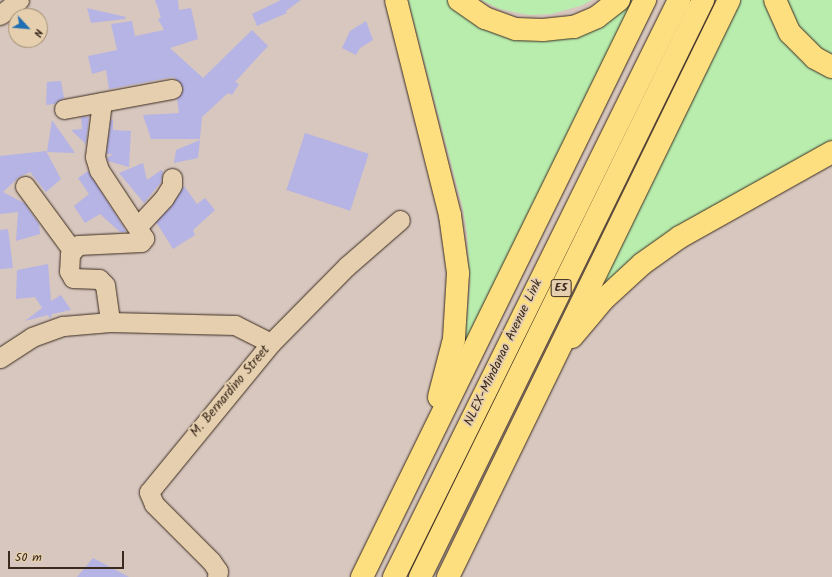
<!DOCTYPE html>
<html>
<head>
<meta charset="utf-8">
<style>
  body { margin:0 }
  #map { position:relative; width:832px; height:577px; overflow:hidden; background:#d7c7be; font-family:Kalam,sans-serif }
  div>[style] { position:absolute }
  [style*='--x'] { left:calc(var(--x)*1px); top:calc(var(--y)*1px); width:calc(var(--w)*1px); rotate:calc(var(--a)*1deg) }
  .green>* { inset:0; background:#b8edae }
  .building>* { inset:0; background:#b6b3e5; transform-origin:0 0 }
  .roads { filter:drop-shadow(0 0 1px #3b2a1e) drop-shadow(0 0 1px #3b2a1e) }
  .minor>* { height:19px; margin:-9.5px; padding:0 9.5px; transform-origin:9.5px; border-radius:9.5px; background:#e5cfae }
  .motorway>* { height:22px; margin:-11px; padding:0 11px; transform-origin:11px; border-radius:11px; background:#fedf80 }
  span { translate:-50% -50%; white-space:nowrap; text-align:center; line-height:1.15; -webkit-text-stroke:4px #e5cfae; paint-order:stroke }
  .shield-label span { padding:1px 3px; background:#e5cfae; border:1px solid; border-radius:3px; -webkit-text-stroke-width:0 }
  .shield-label { font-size:12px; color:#3b2a1e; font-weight:700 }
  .street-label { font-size:13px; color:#3b2a1e }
  .north { position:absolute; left:8px; top:8px; width:40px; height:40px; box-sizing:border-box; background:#e5cfae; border:1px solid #a18d74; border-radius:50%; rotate:116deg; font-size:11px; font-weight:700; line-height:16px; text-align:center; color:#3b2a1e }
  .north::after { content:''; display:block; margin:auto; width:14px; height:18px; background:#1f6fb2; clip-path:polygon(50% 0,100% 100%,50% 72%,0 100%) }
  .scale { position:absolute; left:8px; top:551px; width:116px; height:18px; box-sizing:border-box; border:2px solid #3b2a1e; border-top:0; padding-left:5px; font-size:12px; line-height:14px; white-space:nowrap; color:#3b2a1e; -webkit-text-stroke:3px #e5cfae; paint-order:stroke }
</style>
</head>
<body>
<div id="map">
  <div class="green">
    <i style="clip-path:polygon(408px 0,448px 0,513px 34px,626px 0,636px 0,456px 374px,466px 330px,470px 284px,467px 233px,463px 209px)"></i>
    <i style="clip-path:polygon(481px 0,592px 0,580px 6px,551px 14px,529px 15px,500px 9px)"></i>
    <i style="clip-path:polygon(738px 0,769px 0,832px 75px,832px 143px,662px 237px,622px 267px,580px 313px)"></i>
    <i style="clip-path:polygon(782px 0,832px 0,832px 60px,805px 41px)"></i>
  </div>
  <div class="building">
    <i style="clip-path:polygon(155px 0,178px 0,179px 10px,191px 8px,198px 39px,170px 48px,203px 78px,252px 30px,268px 46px,235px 82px,239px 84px,232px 95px,228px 93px,202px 117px,200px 139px,151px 139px,143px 115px,179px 113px,177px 98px,182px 93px,183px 87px,173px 77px,109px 89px,106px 70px,92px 74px,88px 56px,117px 50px,111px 24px,132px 21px,135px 36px,164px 30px,158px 19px,161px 17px)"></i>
    <i style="clip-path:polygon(281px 0,301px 0,286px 11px,287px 13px,257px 26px,252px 14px)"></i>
    <i style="clip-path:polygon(87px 8px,126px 17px,125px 19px,91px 23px)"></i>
    <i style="clip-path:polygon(366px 21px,373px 40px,360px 48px,356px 55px,342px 48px,350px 31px)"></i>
    <i style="clip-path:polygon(61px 81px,64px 98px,54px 104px,46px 105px,47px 82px)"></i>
    <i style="clip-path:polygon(81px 117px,89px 117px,86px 144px,71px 130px,82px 129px)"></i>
    <i style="clip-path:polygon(111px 119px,113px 120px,113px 130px,131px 131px,129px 167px,108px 161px,107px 158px,113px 154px,106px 154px)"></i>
    <i style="clip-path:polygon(52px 120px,64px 137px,75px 153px,47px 152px)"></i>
    <i style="left:305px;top:133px;width:67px;height:60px;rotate:18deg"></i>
    <i style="clip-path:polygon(200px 140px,198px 158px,174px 163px,176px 150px)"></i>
    <i style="clip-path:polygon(46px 151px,61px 179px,46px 192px,30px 172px,19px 177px,3px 192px,24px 203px,39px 224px,40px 234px,16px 241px,18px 212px,0 214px,0 156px)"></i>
    <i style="clip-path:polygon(143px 163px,147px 180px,161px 170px,163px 172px,161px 182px,144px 203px,119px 173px)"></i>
    <i style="clip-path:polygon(88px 171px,126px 231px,125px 232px,120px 232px,100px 214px,85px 223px,74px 206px,89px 194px,78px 178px)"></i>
    <i style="clip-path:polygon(184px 186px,197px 204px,205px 198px,215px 210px,193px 230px,195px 235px,173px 249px,156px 222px,172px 205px)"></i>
    <i style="clip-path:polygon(8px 229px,13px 268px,0 269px,0 230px)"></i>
    <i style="clip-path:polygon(48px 264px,51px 301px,61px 295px,71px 310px,52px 314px,50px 319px,48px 315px,25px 321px,42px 308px,35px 297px,16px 299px,17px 270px)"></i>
    <i style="clip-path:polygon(93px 558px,129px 577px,77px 577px)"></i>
  </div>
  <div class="roads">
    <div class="minor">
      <i style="--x:0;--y:15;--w:24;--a:-38"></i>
      <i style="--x:102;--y:102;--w:55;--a:97.3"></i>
      <i style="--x:95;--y:157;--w:14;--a:73"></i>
      <i style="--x:99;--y:170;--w:82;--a:56.5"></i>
      <i style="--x:144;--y:238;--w:5;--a:127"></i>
      <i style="--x:141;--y:242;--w:63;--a:177.3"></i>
      <i style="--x:78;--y:245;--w:12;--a:132"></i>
      <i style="--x:70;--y:254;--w:17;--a:93"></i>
      <i style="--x:69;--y:271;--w:8;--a:60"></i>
      <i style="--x:73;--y:278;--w:26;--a:2"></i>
      <i style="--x:99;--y:279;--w:8;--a:45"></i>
      <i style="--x:105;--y:285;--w:37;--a:82"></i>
      <i style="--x:64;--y:109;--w:110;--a:-10.5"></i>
      <i style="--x:25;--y:186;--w:79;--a:53.7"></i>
      <i style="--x:138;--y:226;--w:38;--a:-47"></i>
      <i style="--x:164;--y:198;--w:15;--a:-58"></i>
      <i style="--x:172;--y:185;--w:7;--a:-90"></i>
      <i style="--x:0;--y:358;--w:38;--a:-33"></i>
      <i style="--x:32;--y:337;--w:33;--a:-20"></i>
      <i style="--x:63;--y:326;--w:47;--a:-4.9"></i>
      <i style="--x:110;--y:322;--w:125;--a:1.4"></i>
      <i style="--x:235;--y:325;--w:40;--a:26.6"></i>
      <i style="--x:217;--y:577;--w:6;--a:-81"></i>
      <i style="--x:218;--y:571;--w:12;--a:-125"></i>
      <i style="--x:211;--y:561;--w:81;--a:-135"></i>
      <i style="--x:154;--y:504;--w:13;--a:-113"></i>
      <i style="--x:149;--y:492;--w:193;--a:-50.7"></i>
      <i style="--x:271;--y:343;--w:108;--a:-45.4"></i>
      <i style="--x:347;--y:266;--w:70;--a:-41"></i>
    </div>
    <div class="motorway">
      <i style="--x:396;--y:0;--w:222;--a:75.9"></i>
      <i style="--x:450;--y:215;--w:59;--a:82.1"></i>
      <i style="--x:458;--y:273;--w:66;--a:93.5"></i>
      <i style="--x:454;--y:339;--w:60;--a:104.5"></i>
      <i style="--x:459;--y:0;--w:32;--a:35"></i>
      <i style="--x:485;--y:18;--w:33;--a:20"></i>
      <i style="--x:516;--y:29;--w:27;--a:2"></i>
      <i style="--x:543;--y:30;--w:31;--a:-6"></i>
      <i style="--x:574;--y:27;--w:25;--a:-23"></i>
      <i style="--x:597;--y:17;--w:28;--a:-38"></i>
      <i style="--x:775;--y:0;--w:36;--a:66"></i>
      <i style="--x:790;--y:33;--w:35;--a:45"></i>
      <i style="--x:815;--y:58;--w:19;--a:28"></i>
      <i style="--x:572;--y:337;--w:48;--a:-50"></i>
      <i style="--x:603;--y:300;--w:53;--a:-42.7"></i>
      <i style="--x:642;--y:264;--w:47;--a:-35.4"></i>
      <i style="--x:680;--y:237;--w:174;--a:-29.2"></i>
      <i style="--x:362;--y:577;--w:643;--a:-63.87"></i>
      <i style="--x:394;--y:577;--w:644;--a:-63.71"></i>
      <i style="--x:420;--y:577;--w:643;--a:-63.87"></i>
      <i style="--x:448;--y:577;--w:642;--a:-64.03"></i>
    </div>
  </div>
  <div class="shield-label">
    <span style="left:561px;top:288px">E5</span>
  </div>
  <div class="street-label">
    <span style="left:504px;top:353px;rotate:-64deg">NLEX-Mindanao Avenue Link</span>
    <span style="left:231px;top:392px;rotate:-50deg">M. Bernardino Street</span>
  </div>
  <div class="north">N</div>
  <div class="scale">50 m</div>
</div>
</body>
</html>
